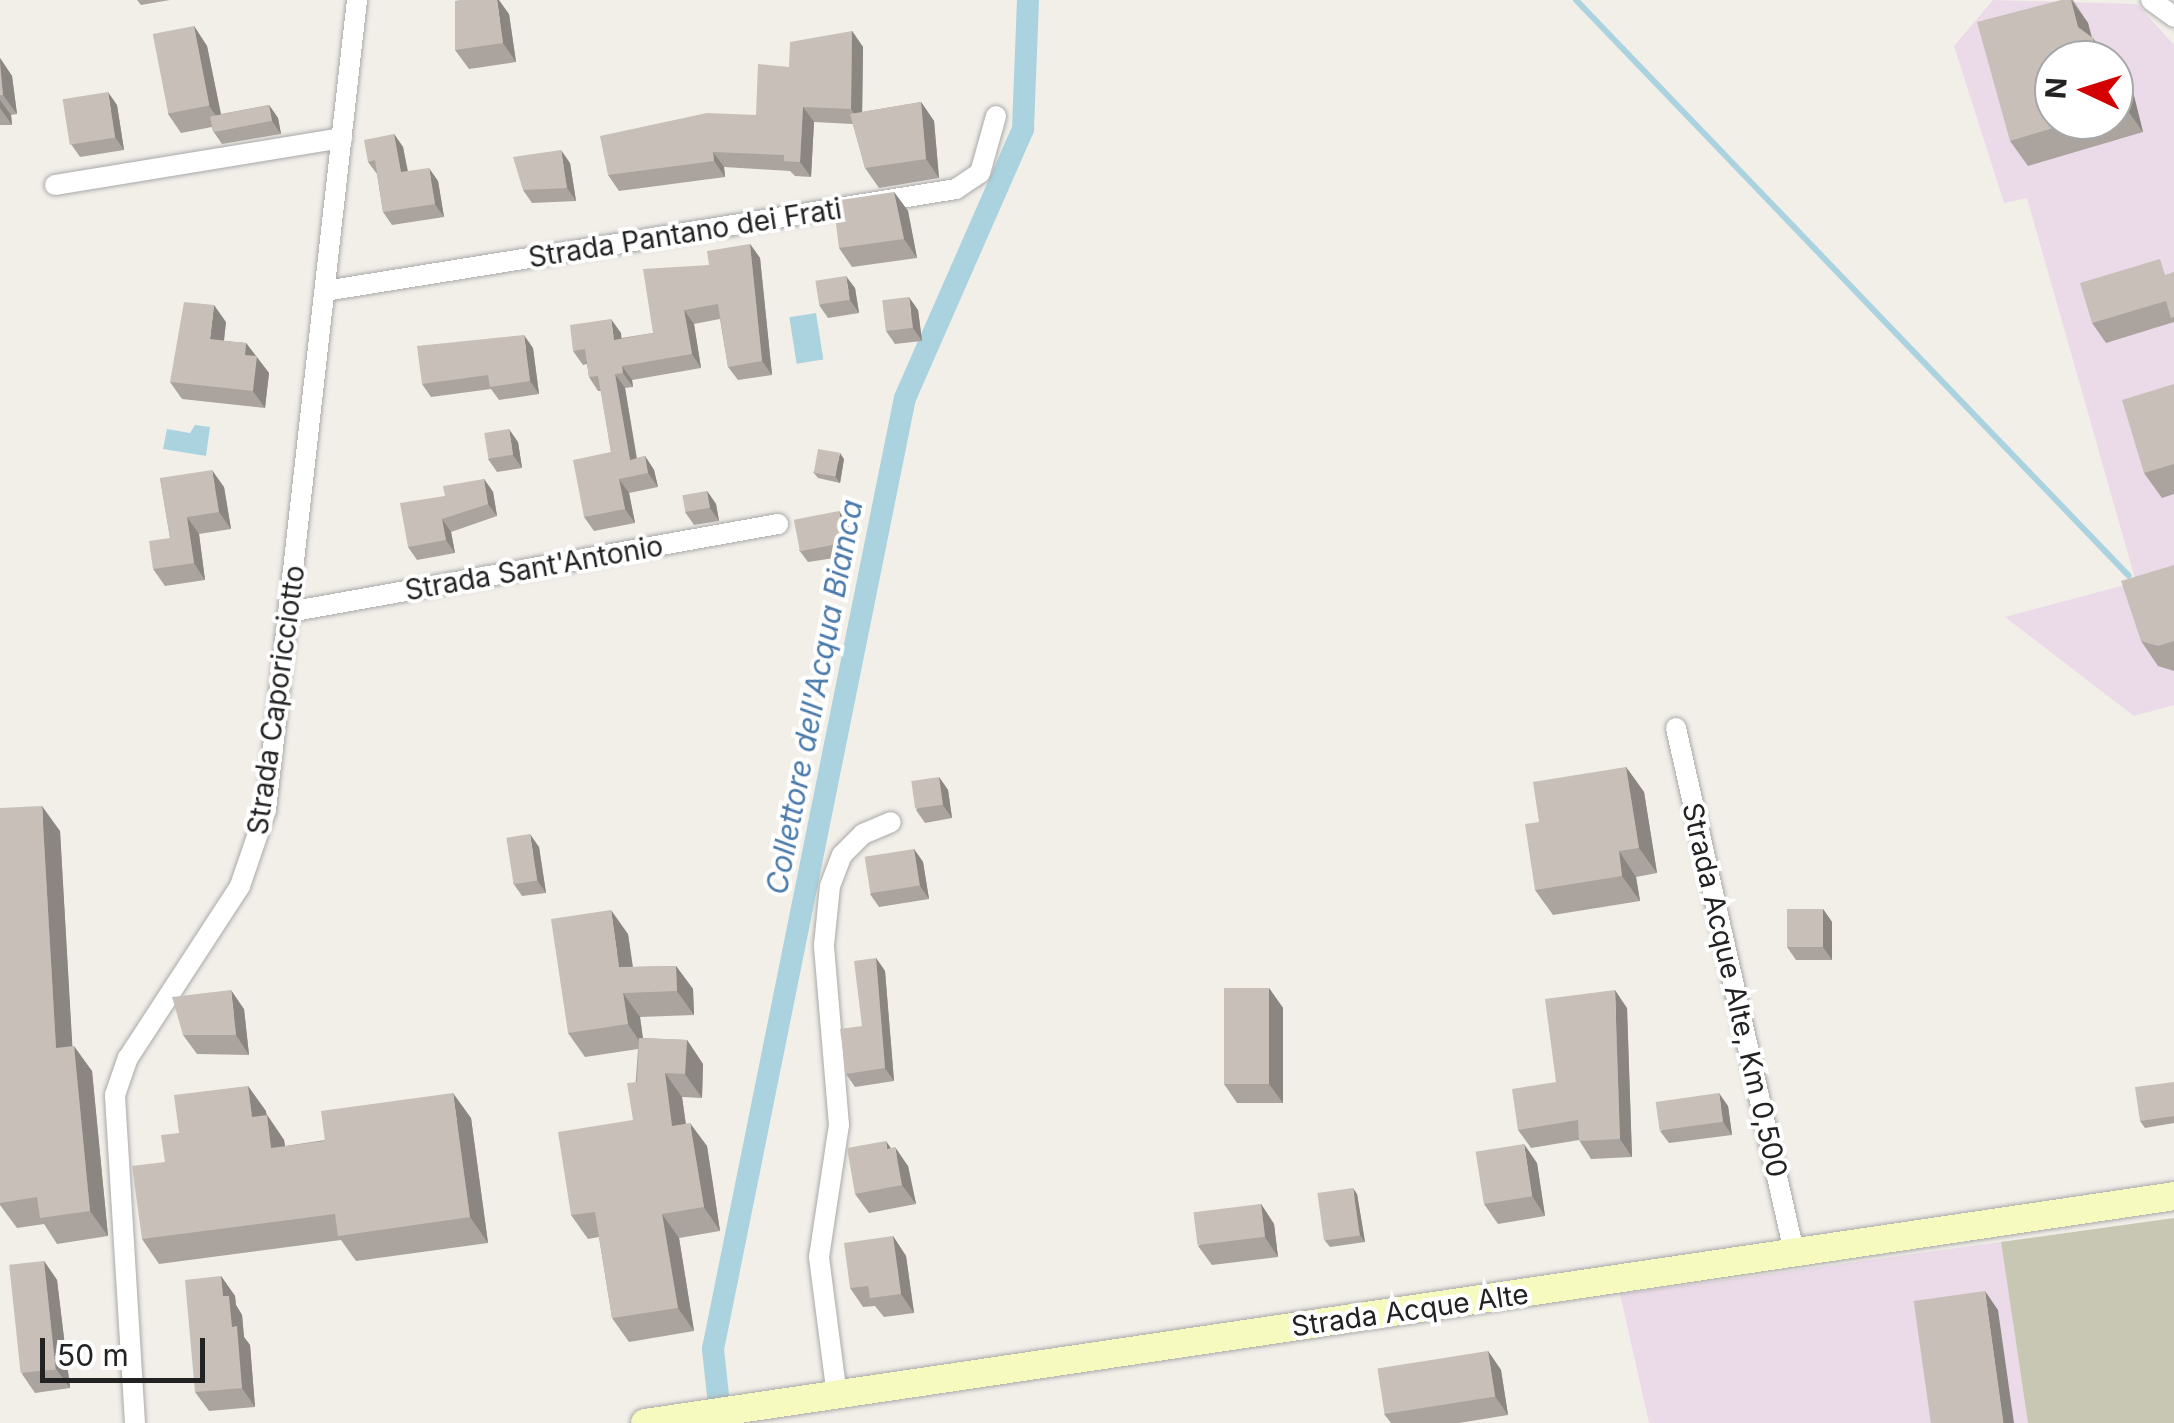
<!DOCTYPE html>
<html>
<head>
<meta charset="utf-8">
<style>
  body { margin:0 }
  #map { position:relative; width:2174px; height:1423px; overflow:hidden; background:#f2efe9; font-family:Inter,sans-serif }
  div>[style] { position:absolute }
  [style*='--x'] { left:calc(var(--x)*1px); top:calc(var(--y)*1px); width:calc(var(--w)*1px); rotate:calc(var(--a)*1deg) }
  .industrial>* { inset:0; background:#ebdbe8 }
  .construction>* { inset:0; background:#c7c7b4 }
  .water>* { inset:0; background:#aad3df; transform-origin:0 0 }
  .stream>* { height:6px; margin:-3px; padding:0 3px; transform-origin:3px; border-radius:3px; background:#aad3df }
  .canal>* { height:22px; margin:-11px; padding:0 11px; transform-origin:11px; border-radius:11px; background:#aad3df }
  .roads { filter:drop-shadow(0 0 2px #a9a9a9) drop-shadow(0 0 2px #a9a9a9) }
  .minor>* { height:20px; margin:-10px; padding:0 10px; transform-origin:10px; border-radius:10px; background:#fff }
  .secondary>* { height:28px; margin:-14px; padding:0 14px; transform-origin:14px; border-radius:14px; background:#f7fabf }
  .wall>* { inset:0; background:#aba49e }
  .shaded-wall>* { inset:0; background:#8b8681 }
  .building>* { inset:0; background:#c7bfb8; transform-origin:0 0 }
  span { translate:-50% -50%; white-space:nowrap; text-align:center; line-height:1.15; -webkit-text-stroke:8px #fff; paint-order:stroke }
  .street-label { font-size:28px; color:#222 }
  .water-label { font-size:30px; color:#4a7aab; font-style:italic }
  .north { position:absolute; left:2034px; top:40px; width:100px; height:100px; box-sizing:border-box; background:#fff; border:2px solid #a7a7a7; border-radius:50%; rotate:274deg; font-size:28px; font-weight:700; line-height:40px; text-align:center; color:#222 }
  .north::after { content:''; display:block; margin:auto; width:35px; height:45px; background:#d40000; clip-path:polygon(50% 0,100% 100%,50% 72%,0 100%) }
  .scale { position:absolute; left:40px; top:1338px; width:165px; height:45px; box-sizing:border-box; border:5px solid #222; border-top:0; padding-left:12px; font-size:30px; line-height:35px; white-space:nowrap; color:#222; -webkit-text-stroke:8px #fff; paint-order:stroke }
</style>
</head>
<body>
<div id="map">
  <div class="industrial">
    <i style="clip-path:polygon(evenodd,1993px 0,2137px 4px,2174px 45px,2174px 705px,2134px 716px,2005px 617px,2136px 582px,2027px 198px,2004px 203px,1954px 46px,1993px 0,2054px 60px,2114px 60px,2114px 120px,2054px 120px,2054px 60px)"></i>
    <i style="clip-path:polygon(2001px 1242px,2028px 1423px,1649px 1423px,1620px 1294px)"></i>
  </div>
  <div class="construction">
    <i style="clip-path:polygon(2174px 1218px,2174px 1423px,2028px 1423px,2001px 1242px)"></i>
  </div>
  <div class="water">
    <i style="left:816px;top:313px;width:47px;height:27px;rotate:81deg"></i>
    <i style="clip-path:polygon(195px 425px,210px 427px,206px 456px,163px 449px,167px 429px,190px 433px)"></i>
  </div>
  <div class="stream">
    <i style="--x:1576;--y:0;--w:798;--a:46.17"></i>
  </div>
  <div class="canal">
    <i style="--x:721;--y:1423;--w:74;--a:-96.2"></i>
    <i style="--x:713;--y:1349;--w:970;--a:-78.59"></i>
    <i style="--x:905;--y:398;--w:294;--a:-66.3"></i>
    <i style="--x:1023;--y:129;--w:129;--a:-87.8"></i>
  </div>
  <div class="roads">
    <div class="minor">
      <i style="--x:2151;--y:0;--w:29;--a:36"></i>
      <i style="--x:55;--y:185;--w:291;--a:-9.3"></i>
      <i style="--x:325;--y:291;--w:639;--a:-9.18"></i>
      <i style="--x:956;--y:189;--w:29;--a:-34"></i>
      <i style="--x:980;--y:173;--w:59;--a:-74.3"></i>
      <i style="--x:289;--y:612;--w:497;--a:-10.2"></i>
      <i style="--x:1676;--y:728;--w:537;--a:77.31"></i>
      <i style="--x:837;--y:1396;--w:140;--a:-97.4"></i>
      <i style="--x:819;--y:1257;--w:134;--a:-81.4"></i>
      <i style="--x:839;--y:1125;--w:181;--a:-94.8"></i>
      <i style="--x:824;--y:945;--w:59;--a:-84.2"></i>
      <i style="--x:830;--y:886;--w:33;--a:-69"></i>
      <i style="--x:842;--y:855;--w:30;--a:-45"></i>
      <i style="--x:863;--y:834;--w:30;--a:-23"></i>
      <i style="--x:135;--y:1423;--w:329;--a:-93.5"></i>
      <i style="--x:115;--y:1095;--w:39;--a:-71"></i>
      <i style="--x:128;--y:1058;--w:205;--a:-56.9"></i>
      <i style="--x:240;--y:886;--w:80;--a:-71.1"></i>
      <i style="--x:266;--y:810;--w:815;--a:-83.59"></i>
    </div>
    <div class="secondary">
      <i style="--x:645;--y:1423;--w:1546;--a:-8.44"></i>
    </div>
  </div>
  <div class="wall">
    <i style="clip-path:polygon(137px 0,170px 0,141px 5px)"></i>
    <i style="clip-path:polygon(2061px 0,2073px 0,2088px 23px,2092px 37px,2109px 60px,2054px 60px,2054px 120px,2114px 120px,2114px 63px,2132px 88px,2143px 132px,2028px 166px,2010px 141px)"></i>
    <i style="clip-path:polygon(509px 14px,516px 62px,469px 69px,455px 50px)"></i>
    <i style="clip-path:polygon(194px 26px,207px 46px,221px 114px,269px 105px,278px 118px,281px 134px,222px 144px,213px 131px,212px 127px,181px 133px,168px 114px)"></i>
    <i style="clip-path:polygon(852px 31px,863px 47px,862px 112px,921px 102px,934px 121px,939px 178px,879px 188px,865px 168px,853px 124px,814px 122px,811px 177px,795px 176px,790px 171px,724px 167px,725px 177px,619px 191px,608px 175px,756px 115px,789px 67px)"></i>
    <i style="clip-path:polygon(0 58px,12px 76px,17px 114px,11px 115px,12px 125px,0 125px)"></i>
    <i style="clip-path:polygon(117px 105px,124px 150px,80px 157px,71px 144px)"></i>
    <i style="clip-path:polygon(394px 134px,403px 147px,408px 171px,438px 181px,444px 217px,392px 225px,383px 212px,377px 174px,368px 162px)"></i>
    <i style="clip-path:polygon(570px 163px,576px 201px,532px 203px,523px 190px)"></i>
    <i style="clip-path:polygon(894px 192px,908px 211px,917px 258px,852px 267px,839px 248px)"></i>
    <i style="clip-path:polygon(750px 244px,760px 258px,772px 375px,738px 380px,728px 367px,720px 319px,694px 324px,701px 368px,632px 380px,633px 387px,625px 388px,637px 458px,645px 456px,654px 470px,658px 487px,629px 493px,635px 523px,594px 531px,584px 517px,611px 452px,601px 391px,598px 391px,589px 377px,587px 364px,583px 365px,573px 351px,621px 333px,621px 338px,653px 333px,709px 265px)"></i>
    <i style="clip-path:polygon(2174px 272px,2174px 322px,2106px 343px,2092px 323px)"></i>
    <i style="clip-path:polygon(855px 288px,859px 313px,828px 318px,819px 305px)"></i>
    <i style="clip-path:polygon(918px 310px,922px 341px,895px 344px,886px 331px)"></i>
    <i style="clip-path:polygon(226px 322px,224px 341px,246px 343px,269px 373px,265px 408px,182px 399px,170px 382px)"></i>
    <i style="clip-path:polygon(533px 348px,539px 394px,499px 400px,491px 389px,431px 397px,422px 384px)"></i>
    <i style="clip-path:polygon(2174px 384px,2174px 494px,2162px 498px,2144px 473px)"></i>
    <i style="clip-path:polygon(518px 442px,522px 468px,497px 472px,488px 459px)"></i>
    <i style="clip-path:polygon(844px 459px,840px 483px,818px 478px,813px 472px)"></i>
    <i style="clip-path:polygon(160px 478px,224px 487px,231px 529px,199px 534px,205px 580px,165px 586px,153px 569px,170px 538px)"></i>
    <i style="clip-path:polygon(484px 479px,493px 492px,497px 516px,451px 532px,455px 553px,417px 560px,408px 547px,445px 496px)"></i>
    <i style="clip-path:polygon(707px 491px,716px 504px,719px 521px,694px 525px,685px 512px)"></i>
    <i style="clip-path:polygon(848px 524px,854px 555px,808px 562px,799px 550px)"></i>
    <i style="clip-path:polygon(2174px 565px,2174px 671px,2158px 666px,2141px 641px)"></i>
    <i style="clip-path:polygon(1626px 767px,1644px 792px,1657px 873px,1636px 877px,1640px 901px,1553px 915px,1535px 890px,1539px 822px)"></i>
    <i style="clip-path:polygon(939px 777px,948px 790px,952px 818px,925px 823px,916px 810px)"></i>
    <i style="clip-path:polygon(0 808px,60px 831px,72px 1046px,92px 1071px,108px 1236px,57px 1244px,44px 1224px,17px 1228px,0 1205px)"></i>
    <i style="clip-path:polygon(539px 847px,546px 893px,522px 896px,513px 883px)"></i>
    <i style="clip-path:polygon(914px 849px,923px 862px,929px 899px,879px 907px,870px 894px)"></i>
    <i style="clip-path:polygon(1823px 909px,1832px 922px,1832px 960px,1796px 960px,1787px 947px)"></i>
    <i style="clip-path:polygon(628px 934px,633px 967px,676px 966px,693px 989px,694px 1015px,640px 1017px,643px 1038px,687px 1040px,703px 1064px,702px 1098px,682px 1097px,686px 1124px,707px 1146px,720px 1231px,679px 1238px,694px 1331px,629px 1342px,612px 1318px,599px 1237px,588px 1239px,571px 1215px,633px 1120px,638px 1049px,585px 1057px,568px 1033px)"></i>
    <i style="clip-path:polygon(876px 958px,885px 971px,894px 1081px,855px 1087px,846px 1074px,862px 1026px)"></i>
    <i style="clip-path:polygon(1269px 988px,1283px 1008px,1283px 1103px,1237px 1103px,1224px 1084px)"></i>
    <i style="clip-path:polygon(1627px 1008px,1632px 1157px,1591px 1159px,1579px 1140px,1531px 1148px,1518px 1130px)"></i>
    <i style="clip-path:polygon(244px 1009px,249px 1055px,197px 1054px,183px 1035px)"></i>
    <i style="clip-path:polygon(2174px 1082px,2174px 1123px,2145px 1128px,2140px 1121px)"></i>
    <i style="clip-path:polygon(248px 1086px,284px 1140px,285px 1146px,471px 1118px,488px 1243px,356px 1261px,341px 1240px,159px 1264px,142px 1239px,165px 1162px,179px 1133px)"></i>
    <i style="clip-path:polygon(1728px 1106px,1732px 1135px,1669px 1143px,1660px 1131px)"></i>
    <i style="clip-path:polygon(890px 1148px,908px 1166px,916px 1204px,869px 1213px,855px 1194px)"></i>
    <i style="clip-path:polygon(1537px 1163px,1545px 1216px,1498px 1224px,1484px 1204px)"></i>
    <i style="clip-path:polygon(1357px 1194px,1365px 1242px,1330px 1247px,1325px 1241px)"></i>
    <i style="clip-path:polygon(1261px 1204px,1274px 1224px,1278px 1257px,1212px 1265px,1198px 1246px)"></i>
    <i style="clip-path:polygon(893px 1236px,906px 1256px,914px 1313px,884px 1317px,875px 1306px,863px 1307px,850px 1288px)"></i>
    <i style="clip-path:polygon(44px 1261px,57px 1280px,70px 1388px,35px 1393px,22px 1374px)"></i>
    <i style="clip-path:polygon(221px 1276px,235px 1296px,236px 1305px,242px 1315px,244px 1337px,250px 1345px,255px 1407px,209px 1411px,195px 1392px)"></i>
    <i style="clip-path:polygon(1488px 1351px,1501px 1370px,1508px 1415px,1459px 1423px,1391px 1423px,1384px 1414px)"></i>
  </div>
  <div class="shaded-wall">
    <i style="clip-path:polygon(497px 0,499px 0,509px 14px,516px 62px,503px 43px)"></i>
    <i style="clip-path:polygon(2071px 0,2088px 23px,2095px 52px,2078px 27px)"></i>
    <i style="clip-path:polygon(194px 26px,207px 46px,223px 125px,209px 106px)"></i>
    <i style="clip-path:polygon(852px 31px,863px 47px,862px 125px,851px 109px)"></i>
    <i style="clip-path:polygon(2093px 38px,2109px 60px,2098px 60px)"></i>
    <i style="clip-path:polygon(0 58px,12px 76px,17px 114px,3px 95px)"></i>
    <i style="clip-path:polygon(2114px 63px,2132px 88px,2143px 132px,2125px 107px)"></i>
    <i style="clip-path:polygon(108px 92px,117px 105px,124px 150px,115px 137px)"></i>
    <i style="clip-path:polygon(0 100px,11px 115px,12px 125px,0 108px)"></i>
    <i style="clip-path:polygon(921px 102px,934px 121px,939px 178px,926px 159px)"></i>
    <i style="clip-path:polygon(269px 105px,278px 118px,281px 134px,272px 121px)"></i>
    <i style="clip-path:polygon(803px 107px,814px 122px,811px 177px,800px 162px)"></i>
    <i style="clip-path:polygon(394px 134px,403px 147px,410px 185px,401px 172px)"></i>
    <i style="clip-path:polygon(561px 150px,570px 163px,576px 201px,567px 188px)"></i>
    <i style="clip-path:polygon(713px 152px,724px 167px,725px 177px,714px 161px)"></i>
    <i style="clip-path:polygon(429px 168px,438px 181px,444px 217px,435px 204px)"></i>
    <i style="clip-path:polygon(894px 192px,908px 211px,917px 258px,904px 239px)"></i>
    <i style="clip-path:polygon(750px 244px,760px 258px,772px 375px,762px 361px)"></i>
    <i style="clip-path:polygon(846px 276px,855px 288px,859px 313px,850px 300px)"></i>
    <i style="clip-path:polygon(909px 297px,918px 310px,922px 341px,913px 328px)"></i>
    <i style="clip-path:polygon(214px 305px,226px 322px,222px 356px,210px 339px)"></i>
    <i style="clip-path:polygon(684px 310px,694px 324px,701px 368px,692px 354px)"></i>
    <i style="clip-path:polygon(611px 319px,621px 333px,623px 354px,614px 340px)"></i>
    <i style="clip-path:polygon(524px 335px,533px 348px,539px 394px,530px 381px)"></i>
    <i style="clip-path:polygon(246px 343px,269px 373px,265px 408px,253px 391px,245px 355px)"></i>
    <i style="clip-path:polygon(622px 366px,632px 380px,633px 387px,623px 373px)"></i>
    <i style="clip-path:polygon(615px 374px,625px 388px,639px 474px,630px 460px)"></i>
    <i style="clip-path:polygon(509px 429px,518px 442px,522px 468px,513px 455px)"></i>
    <i style="clip-path:polygon(840px 453px,844px 459px,840px 483px,835px 476px)"></i>
    <i style="clip-path:polygon(645px 456px,654px 470px,658px 487px,648px 473px)"></i>
    <i style="clip-path:polygon(212px 470px,224px 487px,231px 529px,219px 512px)"></i>
    <i style="clip-path:polygon(484px 479px,493px 492px,497px 516px,488px 504px)"></i>
    <i style="clip-path:polygon(619px 479px,629px 493px,635px 523px,625px 509px)"></i>
    <i style="clip-path:polygon(707px 491px,716px 504px,719px 521px,710px 508px)"></i>
    <i style="clip-path:polygon(839px 511px,848px 524px,854px 555px,845px 542px)"></i>
    <i style="clip-path:polygon(187px 517px,199px 534px,205px 580px,194px 563px)"></i>
    <i style="clip-path:polygon(442px 519px,451px 532px,455px 553px,446px 540px)"></i>
    <i style="clip-path:polygon(1626px 767px,1644px 792px,1657px 873px,1639px 848px)"></i>
    <i style="clip-path:polygon(939px 777px,948px 790px,952px 818px,943px 805px)"></i>
    <i style="clip-path:polygon(42px 806px,60px 831px,74px 1074px,56px 1048px)"></i>
    <i style="clip-path:polygon(530px 834px,539px 847px,546px 893px,537px 880px)"></i>
    <i style="clip-path:polygon(914px 849px,923px 862px,929px 899px,920px 886px)"></i>
    <i style="clip-path:polygon(1619px 851px,1636px 877px,1640px 901px,1622px 876px)"></i>
    <i style="clip-path:polygon(1823px 909px,1832px 922px,1832px 960px,1823px 947px)"></i>
    <i style="clip-path:polygon(611px 910px,628px 934px,636px 991px,619px 967px)"></i>
    <i style="clip-path:polygon(876px 958px,885px 971px,894px 1081px,885px 1068px)"></i>
    <i style="clip-path:polygon(676px 966px,693px 989px,694px 1015px,677px 991px)"></i>
    <i style="clip-path:polygon(1269px 988px,1283px 1008px,1283px 1103px,1269px 1084px)"></i>
    <i style="clip-path:polygon(231px 990px,244px 1009px,249px 1055px,236px 1035px)"></i>
    <i style="clip-path:polygon(1615px 990px,1627px 1008px,1632px 1157px,1620px 1139px)"></i>
    <i style="clip-path:polygon(623px 993px,640px 1017px,644px 1048px,628px 1024px)"></i>
    <i style="clip-path:polygon(687px 1040px,703px 1064px,702px 1098px,685px 1074px)"></i>
    <i style="clip-path:polygon(74px 1046px,92px 1071px,108px 1236px,90px 1211px)"></i>
    <i style="clip-path:polygon(665px 1073px,682px 1097px,689px 1149px,672px 1126px)"></i>
    <i style="clip-path:polygon(248px 1086px,266px 1111px,270px 1142px,252px 1117px)"></i>
    <i style="clip-path:polygon(453px 1093px,471px 1118px,488px 1243px,470px 1217px)"></i>
    <i style="clip-path:polygon(1719px 1093px,1728px 1106px,1732px 1135px,1723px 1122px)"></i>
    <i style="clip-path:polygon(267px 1115px,284px 1140px,289px 1173px,271px 1148px)"></i>
    <i style="clip-path:polygon(690px 1123px,707px 1146px,720px 1231px,704px 1207px)"></i>
    <i style="clip-path:polygon(886px 1141px,897px 1157px,895px 1147px,908px 1166px,916px 1204px,902px 1185px,887px 1149px)"></i>
    <i style="clip-path:polygon(1524px 1144px,1537px 1163px,1545px 1216px,1532px 1196px)"></i>
    <i style="clip-path:polygon(1353px 1188px,1357px 1194px,1365px 1242px,1360px 1235px)"></i>
    <i style="clip-path:polygon(1261px 1204px,1274px 1224px,1278px 1257px,1265px 1237px)"></i>
    <i style="clip-path:polygon(662px 1214px,679px 1238px,694px 1331px,678px 1308px)"></i>
    <i style="clip-path:polygon(893px 1236px,906px 1256px,914px 1313px,901px 1294px)"></i>
    <i style="clip-path:polygon(44px 1261px,57px 1280px,70px 1388px,56px 1369px)"></i>
    <i style="clip-path:polygon(221px 1276px,235px 1296px,236px 1305px,242px 1315px,244px 1337px,250px 1345px,255px 1407px,242px 1388px,232px 1327px,223px 1296px)"></i>
    <i style="clip-path:polygon(1985px 1291px,1998px 1310px,2014px 1423px,2003px 1423px)"></i>
    <i style="clip-path:polygon(1488px 1351px,1501px 1370px,1508px 1415px,1495px 1396px)"></i>
  </div>
  <div class="building">
    <i style="clip-path:polygon(460px 0,497px 0,503px 43px,455px 50px,455px 1px)"></i>
    <i style="clip-path:polygon(2061px 0,2071px 0,2078px 27px,2093px 38px,2098px 60px,2054px 60px,2054px 120px,2080px 120px,2010px 141px,1977px 22px)"></i>
    <i style="left:194px;top:26px;width:81px;height:42px;rotate:79deg"></i>
    <i style="clip-path:polygon(852px 31px,851px 109px,803px 107px,800px 162px,784px 161px,784px 155px,713px 152px,714px 161px,608px 175px,600px 136px,707px 113px,756px 115px,758px 64px,789px 67px,790px 42px)"></i>
    <i style="clip-path:polygon(2114px 63px,2125px 107px,2114px 110px)"></i>
    <i style="clip-path:polygon(0 66px,3px 95px,0 95px)"></i>
    <i style="left:108px;top:92px;width:46px;height:46px;rotate:81deg"></i>
    <i style="clip-path:polygon(921px 102px,926px 159px,865px 168px,850px 114px)"></i>
    <i style="left:269px;top:105px;width:16px;height:60px;rotate:79deg"></i>
    <i style="clip-path:polygon(394px 134px,401px 172px,429px 168px,435px 204px,383px 212px,375px 160px,368px 162px,364px 140px)"></i>
    <i style="clip-path:polygon(561px 150px,567px 188px,523px 190px,513px 157px)"></i>
    <i style="clip-path:polygon(894px 192px,904px 239px,839px 248px,835px 216px,842px 215px,840px 200px)"></i>
    <i style="clip-path:polygon(750px 244px,762px 361px,728px 367px,718px 304px,684px 310px,692px 354px,622px 366px,623px 373px,615px 374px,630px 460px,645px 456px,648px 473px,619px 479px,625px 509px,584px 517px,573px 460px,611px 452px,598px 376px,589px 377px,585px 349px,573px 351px,570px 325px,611px 319px,614px 340px,653px 333px,643px 269px,709px 265px,707px 251px)"></i>
    <i style="clip-path:polygon(2160px 259px,2165px 275px,2174px 272px,2174px 317px,2171px 318px,2166px 301px,2092px 323px,2080px 283px)"></i>
    <i style="left:846px;top:276px;width:24px;height:31px;rotate:81deg"></i>
    <i style="left:909px;top:297px;width:31px;height:27px;rotate:83deg"></i>
    <i style="clip-path:polygon(184px 302px,214px 305px,210px 339px,246px 343px,245px 355px,257px 356px,253px 391px,170px 382px)"></i>
    <i style="clip-path:polygon(524px 335px,530px 381px,490px 387px,488px 375px,422px 384px,417px 346px)"></i>
    <i style="clip-path:polygon(2174px 384px,2174px 464px,2144px 473px,2122px 400px)"></i>
    <i style="left:509px;top:429px;width:26px;height:25px;rotate:81deg"></i>
    <i style="left:818px;top:449px;width:22px;height:24px;rotate:10deg"></i>
    <i style="clip-path:polygon(212px 470px,219px 512px,187px 517px,194px 563px,153px 569px,149px 541px,170px 538px,160px 478px)"></i>
    <i style="clip-path:polygon(484px 479px,488px 504px,442px 519px,446px 540px,408px 547px,400px 503px,445px 496px,443px 486px)"></i>
    <i style="left:707px;top:491px;width:17px;height:25px;rotate:80deg"></i>
    <i style="left:839px;top:511px;width:32px;height:46px;rotate:79deg"></i>
    <i style="clip-path:polygon(2174px 565px,2174px 641px,2158px 646px,2141px 641px,2121px 581px)"></i>
    <i style="clip-path:polygon(1626px 767px,1639px 848px,1619px 851px,1622px 876px,1535px 890px,1525px 824px,1539px 822px,1533px 782px)"></i>
    <i style="left:939px;top:777px;width:28px;height:28px;rotate:82deg"></i>
    <i style="clip-path:polygon(42px 806px,56px 1048px,74px 1046px,90px 1211px,40px 1218px,37px 1197px,0 1203px,0 808px)"></i>
    <i style="left:530px;top:834px;width:47px;height:24px;rotate:81deg"></i>
    <i style="left:914px;top:849px;width:37px;height:50px;rotate:81deg"></i>
    <i style="left:1787px;top:909px;width:36px;height:38px"></i>
    <i style="clip-path:polygon(611px 910px,619px 967px,676px 966px,677px 991px,623px 993px,628px 1024px,568px 1033px,551px 919px)"></i>
    <i style="clip-path:polygon(876px 958px,885px 1068px,846px 1074px,840px 1029px,862px 1026px,854px 961px)"></i>
    <i style="left:1224px;top:988px;width:45px;height:96px"></i>
    <i style="clip-path:polygon(231px 990px,236px 1035px,183px 1035px,172px 997px)"></i>
    <i style="clip-path:polygon(1615px 990px,1620px 1139px,1579px 1141px,1578px 1120px,1518px 1130px,1512px 1089px,1556px 1082px,1545px 999px)"></i>
    <i style="clip-path:polygon(639px 1038px,687px 1040px,685px 1074px,665px 1073px,672px 1126px,690px 1123px,704px 1207px,662px 1214px,678px 1308px,612px 1318px,595px 1212px,571px 1215px,558px 1132px,633px 1120px,627px 1083px,637px 1082px)"></i>
    <i style="clip-path:polygon(2174px 1082px,2174px 1116px,2140px 1121px,2135px 1087px)"></i>
    <i style="clip-path:polygon(248px 1086px,252px 1117px,267px 1115px,271px 1148px,325px 1141px,321px 1111px,453px 1093px,470px 1217px,338px 1236px,335px 1214px,142px 1239px,132px 1166px,165px 1162px,161px 1135px,179px 1133px,174px 1095px)"></i>
    <i style="left:1719px;top:1093px;width:29px;height:64px;rotate:82deg"></i>
    <i style="clip-path:polygon(886px 1141px,887px 1149px,895px 1147px,902px 1185px,855px 1194px,847px 1148px)"></i>
    <i style="left:1524px;top:1144px;width:53px;height:49px;rotate:81deg"></i>
    <i style="left:1353px;top:1188px;width:48px;height:36px;rotate:82deg"></i>
    <i style="left:1261px;top:1204px;width:33px;height:68px;rotate:83deg"></i>
    <i style="clip-path:polygon(893px 1236px,901px 1294px,870px 1298px,868px 1286px,850px 1288px,844px 1243px)"></i>
    <i style="left:44px;top:1261px;width:109px;height:35px;rotate:84deg"></i>
    <i style="clip-path:polygon(221px 1276px,223px 1296px,229px 1296px,232px 1327px,237px 1326px,242px 1388px,195px 1392px,185px 1280px)"></i>
    <i style="left:1985px;top:1291px;width:133px;height:72px;rotate:82deg"></i>
    <i style="left:1488px;top:1351px;width:46px;height:112px;rotate:81deg"></i>
  </div>
  <div class="street-label">
    <span style="left:685px;top:233px;rotate:-9deg">Strada Pantano dei Frati</span>
    <span style="left:534px;top:568px;rotate:-10deg">Strada Sant'Antonio</span>
    <span style="left:276px;top:700px;rotate:-82deg">Strada Caporicciotto</span>
    <span style="left:1735px;top:990px;rotate:77deg">Strada Acque Alte, Km 0,500</span>
    <span style="left:1410px;top:1310px;rotate:-8deg">Strada Acque Alte</span>
  </div>
  <div class="water-label">
    <span style="left:814px;top:697px;rotate:-79deg">Collettore dell'Acqua Bianca</span>
  </div>
  <div class="north">N</div>
  <div class="scale">50 m</div>
</div>
</body>
</html>
